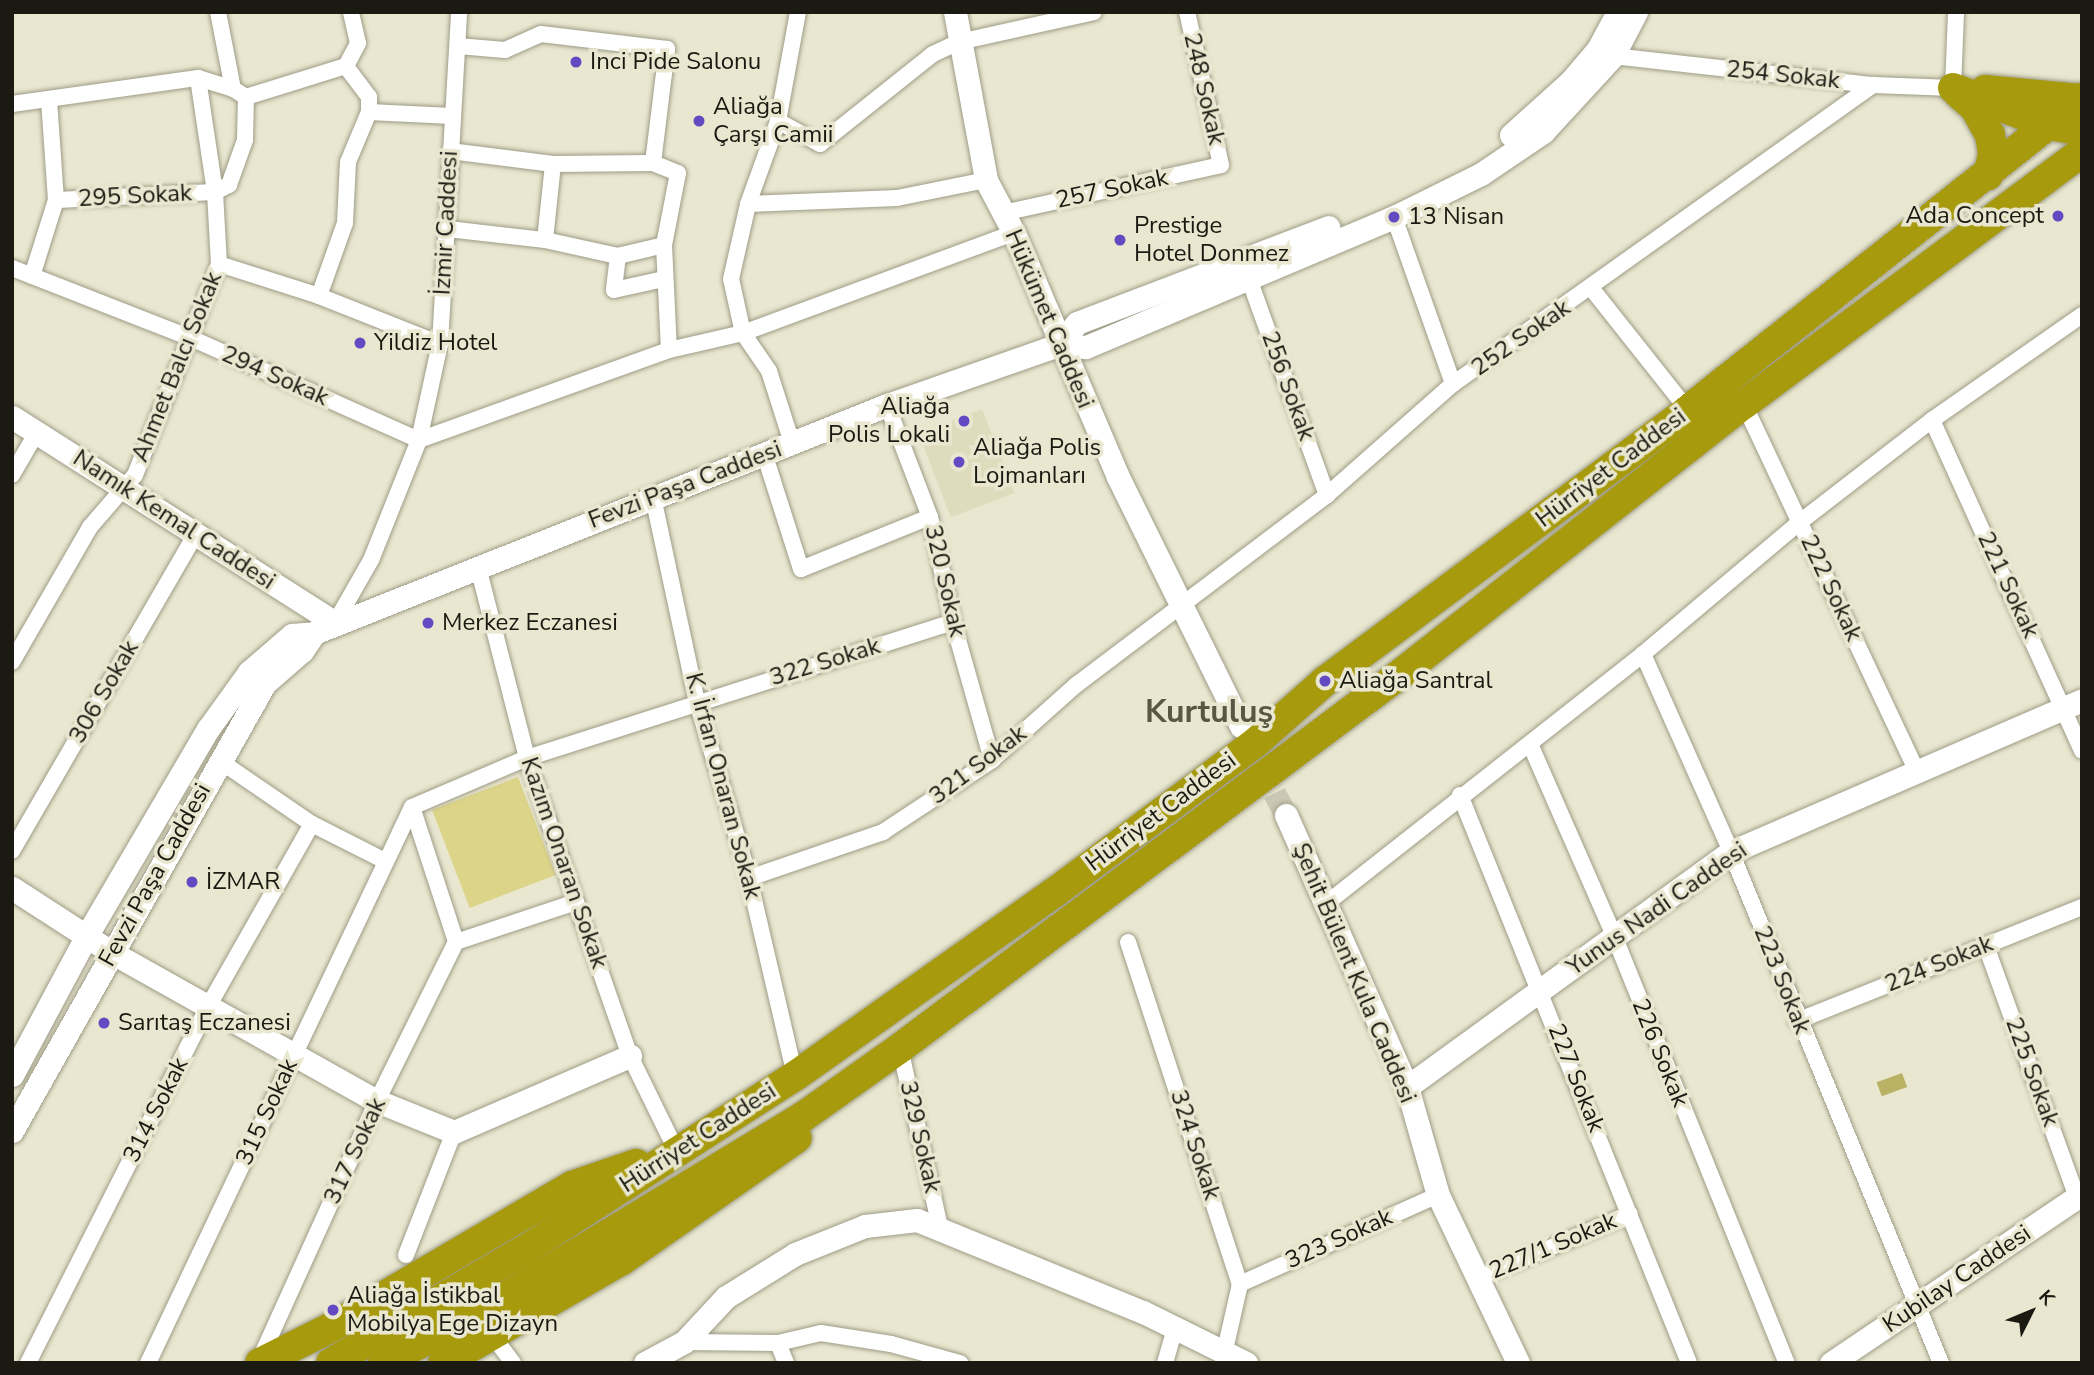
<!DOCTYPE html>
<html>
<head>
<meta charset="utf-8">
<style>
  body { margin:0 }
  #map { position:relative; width:2094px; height:1375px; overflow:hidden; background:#e9e7d0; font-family:"Nunito Sans",sans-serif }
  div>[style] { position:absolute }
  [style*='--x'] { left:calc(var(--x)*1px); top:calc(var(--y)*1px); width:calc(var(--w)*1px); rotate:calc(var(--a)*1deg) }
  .built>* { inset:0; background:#dfdcbe; transform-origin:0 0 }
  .green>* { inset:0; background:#dcd489; transform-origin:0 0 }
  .water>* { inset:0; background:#b9b164; transform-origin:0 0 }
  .secondary-tunnel>* { height:23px; margin-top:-11.5px; transform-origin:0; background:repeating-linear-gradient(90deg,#cac8b4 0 23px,transparent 0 34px) }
  .roads { filter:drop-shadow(0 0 2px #9e9c86) drop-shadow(0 0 2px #9e9c86) }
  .street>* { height:16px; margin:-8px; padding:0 8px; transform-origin:8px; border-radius:8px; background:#fff }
  .secondary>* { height:23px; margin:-11.5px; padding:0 11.5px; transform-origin:11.5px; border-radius:11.5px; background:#fff }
  .highway>* { height:30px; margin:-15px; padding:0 15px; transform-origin:15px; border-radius:15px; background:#a79a0c }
  .dots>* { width:19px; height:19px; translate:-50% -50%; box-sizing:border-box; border:4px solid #e9e7d0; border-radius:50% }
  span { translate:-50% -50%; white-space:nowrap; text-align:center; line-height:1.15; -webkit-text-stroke:7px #e9e7d0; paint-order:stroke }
  .poi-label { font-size:24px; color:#1b1a12 }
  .left { translate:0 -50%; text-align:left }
  .right { translate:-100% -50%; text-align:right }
  .street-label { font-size:24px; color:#1b1a12 }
  .district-label { font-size:32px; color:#595744; font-weight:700 }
  .frame { position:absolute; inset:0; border:14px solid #1b1a12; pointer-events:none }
  .north { position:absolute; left:1996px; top:1277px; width:70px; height:70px; -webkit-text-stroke:5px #e9e7d0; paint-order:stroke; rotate:47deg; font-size:19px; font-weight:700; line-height:28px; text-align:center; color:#1b1a12 }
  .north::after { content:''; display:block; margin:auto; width:24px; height:32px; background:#1b1a12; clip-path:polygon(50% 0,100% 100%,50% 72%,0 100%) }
</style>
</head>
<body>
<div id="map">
  <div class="built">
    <i style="left:982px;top:409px;width:90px;height:68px;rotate:69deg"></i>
  </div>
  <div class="green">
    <i style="left:518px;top:777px;width:105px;height:92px;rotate:69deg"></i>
  </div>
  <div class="water">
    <i style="left:1902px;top:1073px;width:15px;height:27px;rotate:70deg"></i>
  </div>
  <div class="secondary-tunnel">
    <i style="--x:1244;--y:732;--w:93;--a:63.2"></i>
  </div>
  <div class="roads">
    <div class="street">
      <i style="--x:458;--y:46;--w:47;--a:4.9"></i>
      <i style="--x:505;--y:50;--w:39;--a:-24"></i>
      <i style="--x:541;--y:34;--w:127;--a:6.8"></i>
      <i style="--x:667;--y:49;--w:115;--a:97"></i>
      <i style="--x:1613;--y:56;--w:262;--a:6.4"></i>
      <i style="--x:1873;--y:85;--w:80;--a:2.1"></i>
      <i style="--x:1953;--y:88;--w:76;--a:-87.7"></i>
      <i style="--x:346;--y:66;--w:26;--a:-62"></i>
      <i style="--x:358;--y:43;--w:32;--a:-103"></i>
      <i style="--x:246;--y:97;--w:105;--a:-17.2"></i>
      <i style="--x:12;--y:104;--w:188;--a:-8"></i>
      <i style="--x:198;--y:78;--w:37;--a:17"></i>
      <i style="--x:369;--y:112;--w:83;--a:2.8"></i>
      <i style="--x:778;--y:121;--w:48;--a:28.7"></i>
      <i style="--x:820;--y:144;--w:144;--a:-38.5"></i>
      <i style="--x:933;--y:54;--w:29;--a:-25"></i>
      <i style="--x:959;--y:42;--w:138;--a:-12.5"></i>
      <i style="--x:450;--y:151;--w:104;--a:7.2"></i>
      <i style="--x:553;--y:164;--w:76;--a:96"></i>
      <i style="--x:553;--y:164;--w:100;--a:-0.6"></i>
      <i style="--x:653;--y:163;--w:27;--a:22"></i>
      <i style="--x:678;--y:173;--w:73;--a:101"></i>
      <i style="--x:664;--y:245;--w:105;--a:87.3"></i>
      <i style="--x:56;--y:200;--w:159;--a:-2.9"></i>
      <i style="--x:215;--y:192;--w:115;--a:-98.5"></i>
      <i style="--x:748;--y:204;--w:149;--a:-2.3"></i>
      <i style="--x:897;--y:198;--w:91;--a:-11.4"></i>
      <i style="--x:1003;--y:213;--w:223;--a:-12.4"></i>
      <i style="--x:1221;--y:165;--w:157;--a:-102.5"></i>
      <i style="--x:1394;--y:217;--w:177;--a:70.5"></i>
      <i style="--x:448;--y:229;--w:98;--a:6.5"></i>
      <i style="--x:545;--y:240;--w:75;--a:12.4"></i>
      <i style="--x:664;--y:245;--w:47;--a:166.6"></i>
      <i style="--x:618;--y:256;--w:34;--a:97"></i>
      <i style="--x:614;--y:290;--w:51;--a:-12.4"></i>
      <i style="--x:219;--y:264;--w:105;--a:17.7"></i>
      <i style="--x:319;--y:296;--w:130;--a:21.6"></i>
      <i style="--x:12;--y:268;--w:194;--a:21.4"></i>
      <i style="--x:193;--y:339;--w:248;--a:24.1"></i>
      <i style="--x:419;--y:440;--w:266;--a:-19.8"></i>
      <i style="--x:669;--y:350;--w:76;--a:-12.9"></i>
      <i style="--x:743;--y:333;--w:289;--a:-20.3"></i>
      <i style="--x:32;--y:276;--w:80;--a:-72.5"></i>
      <i style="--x:56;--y:200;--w:101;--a:-94"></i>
      <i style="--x:1248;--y:276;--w:233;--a:70.2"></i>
      <i style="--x:1592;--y:289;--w:154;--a:51.6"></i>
      <i style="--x:319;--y:296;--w:77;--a:-70.4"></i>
      <i style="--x:345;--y:223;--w:61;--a:-87.2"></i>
      <i style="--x:348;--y:162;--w:54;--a:-67.2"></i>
      <i style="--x:369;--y:112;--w:15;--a:-90"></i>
      <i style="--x:369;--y:97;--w:39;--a:-127"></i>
      <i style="--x:1744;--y:404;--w:407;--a:64.8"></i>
      <i style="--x:887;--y:405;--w:120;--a:69"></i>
      <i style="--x:930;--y:517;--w:107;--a:77.6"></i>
      <i style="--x:953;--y:622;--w:143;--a:74.2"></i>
      <i style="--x:1932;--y:420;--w:363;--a:65.6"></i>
      <i style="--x:792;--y:443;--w:76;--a:-107.7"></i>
      <i style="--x:769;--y:371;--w:46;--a:-124.4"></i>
      <i style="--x:743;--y:333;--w:55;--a:-102.5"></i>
      <i style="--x:731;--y:279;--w:77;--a:-77.2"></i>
      <i style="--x:748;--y:204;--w:88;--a:-70.1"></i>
      <i style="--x:778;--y:121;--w:111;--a:-79.6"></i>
      <i style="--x:764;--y:453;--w:122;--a:72.3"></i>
      <i style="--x:801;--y:569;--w:139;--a:-22"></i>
      <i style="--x:12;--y:475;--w:50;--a:-59.8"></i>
      <i style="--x:653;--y:497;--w:210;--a:77.9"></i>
      <i style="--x:697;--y:702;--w:184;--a:73.5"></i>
      <i style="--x:749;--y:878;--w:203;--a:76.9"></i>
      <i style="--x:478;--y:567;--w:197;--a:75.6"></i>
      <i style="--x:527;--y:758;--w:152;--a:71.2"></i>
      <i style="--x:576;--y:902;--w:163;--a:70.7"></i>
      <i style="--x:630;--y:1056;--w:105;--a:63.9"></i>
      <i style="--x:335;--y:623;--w:73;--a:-60.3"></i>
      <i style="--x:371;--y:560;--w:129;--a:-68.2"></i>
      <i style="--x:419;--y:440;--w:98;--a:-77.7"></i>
      <i style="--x:440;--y:344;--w:333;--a:-86.7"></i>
      <i style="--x:1643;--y:654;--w:217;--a:66"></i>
      <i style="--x:1731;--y:852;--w:552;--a:67.66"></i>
      <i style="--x:12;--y:662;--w:156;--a:-60"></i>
      <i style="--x:90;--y:527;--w:69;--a:-49.1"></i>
      <i style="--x:135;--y:475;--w:227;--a:-68.3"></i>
      <i style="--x:219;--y:264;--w:72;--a:-93.2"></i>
      <i style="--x:215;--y:192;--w:16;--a:-27"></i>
      <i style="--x:229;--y:185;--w:48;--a:-70.4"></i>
      <i style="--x:245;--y:140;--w:43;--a:-88.7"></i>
      <i style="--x:246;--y:97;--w:15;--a:-148"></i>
      <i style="--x:233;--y:89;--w:78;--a:-101"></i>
      <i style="--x:1530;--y:744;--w:212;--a:66.3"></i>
      <i style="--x:1615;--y:938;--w:458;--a:68"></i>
      <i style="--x:220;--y:761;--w:112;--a:34.4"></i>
      <i style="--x:312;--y:824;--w:80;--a:26.9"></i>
      <i style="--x:1460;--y:795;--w:612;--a:68.04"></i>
      <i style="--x:412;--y:807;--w:125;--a:-23.1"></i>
      <i style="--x:527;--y:758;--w:447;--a:-17.7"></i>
      <i style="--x:412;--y:807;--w:142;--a:71.9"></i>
      <i style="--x:12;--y:851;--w:367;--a:-59.9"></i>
      <i style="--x:749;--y:878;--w:142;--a:-18.9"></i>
      <i style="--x:883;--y:832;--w:131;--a:-33.4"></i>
      <i style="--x:992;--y:760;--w:113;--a:-41.8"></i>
      <i style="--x:1076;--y:685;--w:315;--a:-37.1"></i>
      <i style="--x:1327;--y:495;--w:168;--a:-41.4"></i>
      <i style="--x:1453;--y:384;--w:516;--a:-35.45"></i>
      <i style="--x:1323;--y:906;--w:407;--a:-38.2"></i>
      <i style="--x:1643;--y:654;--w:205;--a:-40.1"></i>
      <i style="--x:1800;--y:522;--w:167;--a:-37.7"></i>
      <i style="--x:1932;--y:420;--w:183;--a:-35"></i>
      <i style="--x:456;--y:942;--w:126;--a:-18.4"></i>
      <i style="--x:1128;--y:942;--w:360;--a:71.9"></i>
      <i style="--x:1240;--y:1284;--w:68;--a:102.8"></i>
      <i style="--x:1986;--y:946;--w:268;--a:70.1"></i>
      <i style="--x:1797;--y:1021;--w:307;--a:-21.8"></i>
      <i style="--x:900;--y:1048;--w:183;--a:77.4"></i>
      <i style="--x:406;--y:1255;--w:132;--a:-68.7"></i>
      <i style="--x:1476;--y:1279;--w:167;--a:-22.9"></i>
      <i style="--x:1240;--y:1284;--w:217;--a:-24.2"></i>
      <i style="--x:492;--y:1335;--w:35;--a:53"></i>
      <i style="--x:684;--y:1342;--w:94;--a:0.6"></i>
      <i style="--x:778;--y:1343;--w:44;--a:-13.1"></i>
      <i style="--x:821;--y:1333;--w:71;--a:8.9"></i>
      <i style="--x:891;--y:1344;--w:72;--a:15.4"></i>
      <i style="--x:778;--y:1343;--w:22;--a:68"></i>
      <i style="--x:259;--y:1361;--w:286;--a:-65.6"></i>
      <i style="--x:377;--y:1101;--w:178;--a:-63.6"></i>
      <i style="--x:28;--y:1363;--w:401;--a:-63.2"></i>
      <i style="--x:209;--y:1005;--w:208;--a:-60.4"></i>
      <i style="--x:148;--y:1363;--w:615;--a:-64.6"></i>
      <i style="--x:1165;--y:1363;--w:36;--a:-74"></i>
    </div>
    <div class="secondary">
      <i style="--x:955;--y:12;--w:171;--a:79.5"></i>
      <i style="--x:986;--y:180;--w:60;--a:62.2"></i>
      <i style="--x:1014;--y:233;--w:265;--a:66.9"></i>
      <i style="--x:1118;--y:477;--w:278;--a:63.7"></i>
      <i style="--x:1511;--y:135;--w:81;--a:-42"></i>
      <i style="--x:1571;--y:81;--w:42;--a:-49.8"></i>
      <i style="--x:1598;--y:49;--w:42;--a:-61.6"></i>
      <i style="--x:1058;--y:345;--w:29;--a:-49"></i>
      <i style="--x:1077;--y:323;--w:269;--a:-20.9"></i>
      <i style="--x:12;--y:417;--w:383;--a:32.5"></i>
      <i style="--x:1286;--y:815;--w:298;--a:66"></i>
      <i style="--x:1407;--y:1087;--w:112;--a:74"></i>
      <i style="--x:1438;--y:1195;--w:186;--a:64.5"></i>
      <i style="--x:12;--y:888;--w:118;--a:32.9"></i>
      <i style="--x:111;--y:952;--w:305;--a:29.3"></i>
      <i style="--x:377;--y:1101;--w:83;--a:21.9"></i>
      <i style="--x:454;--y:1132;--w:192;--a:-23.4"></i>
      <i style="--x:12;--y:1075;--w:159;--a:-61.8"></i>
      <i style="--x:87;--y:935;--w:239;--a:-59.6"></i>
      <i style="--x:208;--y:729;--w:70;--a:-54.3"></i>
      <i style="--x:249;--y:672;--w:57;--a:-40.7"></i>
      <i style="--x:292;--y:635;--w:22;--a:-5"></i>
      <i style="--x:314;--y:633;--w:617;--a:-21.7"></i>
      <i style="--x:887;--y:405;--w:181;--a:-19.3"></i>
      <i style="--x:1058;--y:345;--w:28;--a:4"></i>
      <i style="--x:1086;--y:347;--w:334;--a:-22.9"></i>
      <i style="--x:1394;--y:217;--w:97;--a:-26.3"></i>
      <i style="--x:1481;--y:174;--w:75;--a:-34.1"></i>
      <i style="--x:1543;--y:132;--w:103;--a:-47.4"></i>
      <i style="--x:1613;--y:56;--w:50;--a:-62.4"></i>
      <i style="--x:1407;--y:1087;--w:400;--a:-36"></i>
      <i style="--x:1731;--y:852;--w:382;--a:-23.4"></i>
      <i style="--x:12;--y:1131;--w:515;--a:-60.55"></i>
      <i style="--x:265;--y:683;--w:49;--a:-40.9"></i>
      <i style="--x:302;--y:651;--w:22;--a:-56"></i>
      <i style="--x:645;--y:1363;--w:44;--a:-28.3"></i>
      <i style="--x:684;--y:1342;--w:62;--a:-47"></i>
      <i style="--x:726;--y:1297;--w:81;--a:-31.9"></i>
      <i style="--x:795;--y:1254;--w:75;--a:-21.8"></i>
      <i style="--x:865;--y:1226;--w:52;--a:-6.6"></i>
      <i style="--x:917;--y:1220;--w:244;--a:22.2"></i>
      <i style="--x:1143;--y:1312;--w:115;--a:26.3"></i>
      <i style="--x:1831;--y:1363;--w:303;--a:-34"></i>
    </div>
    <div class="highway">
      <i style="--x:1953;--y:88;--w:103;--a:21.1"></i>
      <i style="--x:2049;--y:125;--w:34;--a:10"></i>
      <i style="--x:1985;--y:90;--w:96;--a:5.4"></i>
      <i style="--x:1958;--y:93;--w:23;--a:41"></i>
      <i style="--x:1975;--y:108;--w:31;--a:61"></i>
      <i style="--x:1990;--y:135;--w:20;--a:81"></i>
      <i style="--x:1993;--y:155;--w:21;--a:104"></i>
      <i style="--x:260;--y:1363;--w:78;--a:-26.6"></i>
      <i style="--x:330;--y:1328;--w:281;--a:-30.4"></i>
      <i style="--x:572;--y:1186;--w:68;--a:-19"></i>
      <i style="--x:331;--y:1363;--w:228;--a:-30.3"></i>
      <i style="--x:528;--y:1248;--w:318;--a:-32.8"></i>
      <i style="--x:795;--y:1076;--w:319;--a:-35.3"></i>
      <i style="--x:1055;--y:892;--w:249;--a:-36.7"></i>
      <i style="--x:1255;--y:743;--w:94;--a:-41.5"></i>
      <i style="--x:1325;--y:681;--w:453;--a:-36.7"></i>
      <i style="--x:1688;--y:410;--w:503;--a:-38.37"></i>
      <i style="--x:383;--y:1363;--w:105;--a:-27.8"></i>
      <i style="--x:476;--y:1314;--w:383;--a:-31.1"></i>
      <i style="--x:804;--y:1116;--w:118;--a:-35.3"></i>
      <i style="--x:900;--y:1048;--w:628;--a:-36.78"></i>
      <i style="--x:1403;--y:672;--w:434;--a:-38.2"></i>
      <i style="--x:1744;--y:404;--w:422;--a:-36.7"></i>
      <i style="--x:443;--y:1363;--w:207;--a:-29.9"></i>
      <i style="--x:622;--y:1260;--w:213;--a:-34.9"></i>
    </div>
  </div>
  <div class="dots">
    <i style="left:576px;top:62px;background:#6349c2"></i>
    <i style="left:699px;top:121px;background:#6349c2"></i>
    <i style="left:2058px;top:216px;background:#6349c2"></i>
    <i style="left:1394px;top:217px;background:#6349c2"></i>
    <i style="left:1120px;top:240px;background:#6349c2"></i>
    <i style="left:360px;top:343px;background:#6349c2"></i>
    <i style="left:964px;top:421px;background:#6349c2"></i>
    <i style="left:959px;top:462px;background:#6349c2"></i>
    <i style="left:428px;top:623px;background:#6349c2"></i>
    <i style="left:1325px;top:681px;background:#6349c2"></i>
    <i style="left:192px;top:882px;background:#6349c2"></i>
    <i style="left:104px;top:1023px;background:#6349c2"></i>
    <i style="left:333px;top:1310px;background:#6349c2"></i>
  </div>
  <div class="poi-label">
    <span class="left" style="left:590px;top:62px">Inci Pide Salonu</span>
    <span class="left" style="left:713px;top:121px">Aliağa<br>Çarşı Camii</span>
    <span class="right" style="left:2044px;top:216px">Ada Concept</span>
    <span class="left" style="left:1408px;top:217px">13 Nisan</span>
    <span class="left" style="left:1134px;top:240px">Prestige<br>Hotel Donmez</span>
    <span class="left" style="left:374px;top:343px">Yildiz Hotel</span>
    <span class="right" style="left:950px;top:421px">Aliağa<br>Polis Lokali</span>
    <span class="left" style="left:973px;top:462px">Aliağa Polis<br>Lojmanları</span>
    <span class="left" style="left:442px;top:623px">Merkez Eczanesi</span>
    <span class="left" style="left:1339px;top:681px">Aliağa Santral</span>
    <span class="left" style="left:206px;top:882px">İZMAR</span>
    <span class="left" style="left:118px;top:1023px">Sarıtaş Eczanesi</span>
    <span class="left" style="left:347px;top:1310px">Aliağa İstikbal<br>Mobilya Ege Dizayn</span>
  </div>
  <div class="street-label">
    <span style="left:1783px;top:75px;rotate:6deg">254 Sokak</span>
    <span style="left:1204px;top:89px;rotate:77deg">248 Sokak</span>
    <span style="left:1112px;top:189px;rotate:-12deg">257 Sokak</span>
    <span style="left:135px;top:196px;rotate:-3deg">295 Sokak</span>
    <span style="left:446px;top:223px;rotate:-87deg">İzmir Caddesi</span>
    <span style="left:1049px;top:319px;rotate:67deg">Hükümet Caddesi</span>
    <span style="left:1521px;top:338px;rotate:-35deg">252 Sokak</span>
    <span style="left:177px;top:367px;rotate:-68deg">Ahmet Balcı Sokak</span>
    <span style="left:275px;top:376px;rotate:24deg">294 Sokak</span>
    <span style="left:1288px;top:386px;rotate:70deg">256 Sokak</span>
    <span style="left:1611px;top:468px;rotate:-37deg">Hürriyet Caddesi</span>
    <span style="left:685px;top:485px;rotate:-21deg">Fevzi Paşa Caddesi</span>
    <span style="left:174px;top:520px;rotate:33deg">Namık Kemal Caddesi</span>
    <span style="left:945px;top:581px;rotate:77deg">320 Sokak</span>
    <span style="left:2008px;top:585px;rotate:65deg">221 Sokak</span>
    <span style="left:1831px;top:588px;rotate:65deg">222 Sokak</span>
    <span style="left:825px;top:662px;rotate:-17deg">322 Sokak</span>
    <span style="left:104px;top:692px;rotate:-60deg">306 Sokak</span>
    <span style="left:978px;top:765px;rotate:-37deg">321 Sokak</span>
    <span style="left:723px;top:786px;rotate:75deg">K. İrfan Onaran Sokak</span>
    <span style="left:1161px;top:812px;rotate:-37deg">Hürriyet Caddesi</span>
    <span style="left:564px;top:863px;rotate:71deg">Kazım Onaran Sokak</span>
    <span style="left:155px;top:875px;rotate:-61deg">Fevzi Paşa Caddesi</span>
    <span style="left:1657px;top:909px;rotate:-35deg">Yunus Nadi Caddesi</span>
    <span style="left:1939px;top:964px;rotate:-22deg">224 Sokak</span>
    <span style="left:1354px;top:973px;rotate:67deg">Şehit Bülent Kula Caddesi</span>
    <span style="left:1782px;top:980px;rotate:68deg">223 Sokak</span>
    <span style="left:1660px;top:1053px;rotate:68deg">226 Sokak</span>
    <span style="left:2032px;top:1072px;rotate:70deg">225 Sokak</span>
    <span style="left:1576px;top:1078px;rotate:68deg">227 Sokak</span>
    <span style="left:156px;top:1110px;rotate:-63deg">314 Sokak</span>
    <span style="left:267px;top:1112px;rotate:-65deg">315 Sokak</span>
    <span style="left:920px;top:1137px;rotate:77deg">329 Sokak</span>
    <span style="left:698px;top:1138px;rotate:-33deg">Hürriyet Caddesi</span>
    <span style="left:1195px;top:1145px;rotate:72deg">324 Sokak</span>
    <span style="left:355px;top:1151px;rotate:-65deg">317 Sokak</span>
    <span style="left:1339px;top:1239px;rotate:-24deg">323 Sokak</span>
    <span style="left:1553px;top:1246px;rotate:-23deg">227/1 Sokak</span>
    <span style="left:1957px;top:1279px;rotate:-34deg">Kubilay Caddesi</span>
  </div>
  <div class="district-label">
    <span style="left:1209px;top:712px">Kurtuluş</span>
  </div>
  <div class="frame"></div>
  <div class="north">K</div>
</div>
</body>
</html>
